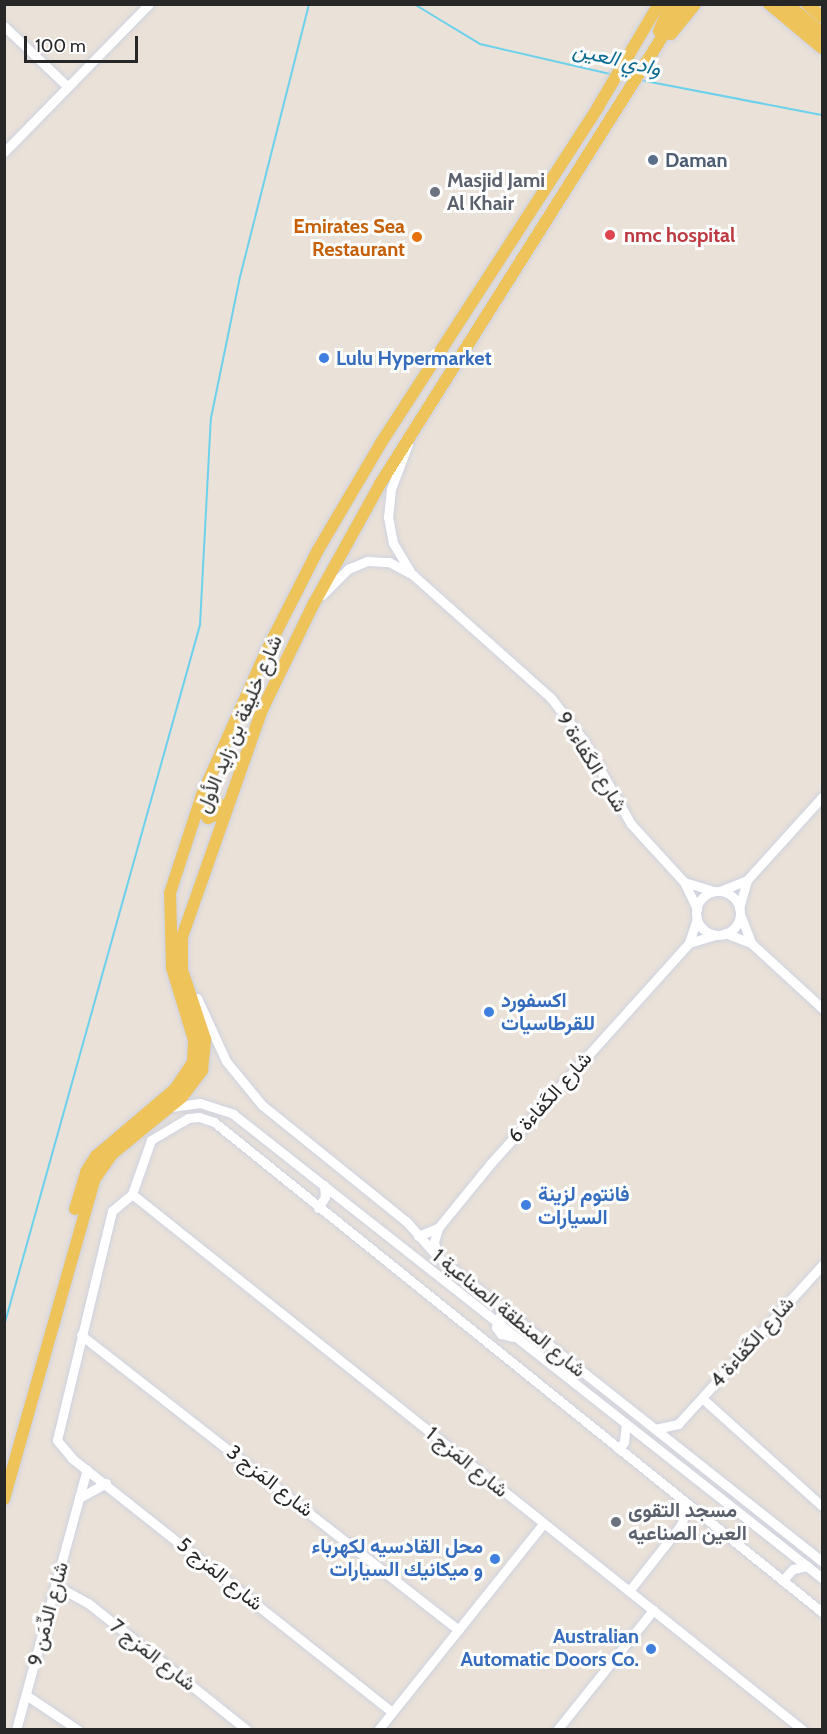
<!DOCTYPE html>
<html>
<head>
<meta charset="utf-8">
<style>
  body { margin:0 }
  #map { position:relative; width:827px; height:1734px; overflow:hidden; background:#eae1d8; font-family:Cabin,Vazirmatn,sans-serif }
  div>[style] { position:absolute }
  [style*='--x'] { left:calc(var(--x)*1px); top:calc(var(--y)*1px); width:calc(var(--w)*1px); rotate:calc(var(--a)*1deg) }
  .stream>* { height:2px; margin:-1px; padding:0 1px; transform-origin:1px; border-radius:1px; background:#6cd1ec }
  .roads { filter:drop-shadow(0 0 2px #ced2e0) drop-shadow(0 0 2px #ced2e0) }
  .minor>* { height:9px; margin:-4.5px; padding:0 4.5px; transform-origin:4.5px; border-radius:4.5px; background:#fff }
  .minor>.ring { margin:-4.5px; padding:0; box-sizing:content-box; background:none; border:9px solid #fff; border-radius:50% }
  .major>* { height:12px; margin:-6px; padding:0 6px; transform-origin:6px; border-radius:6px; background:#eec35a }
  .dots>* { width:16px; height:16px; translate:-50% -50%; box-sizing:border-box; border:3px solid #fff; border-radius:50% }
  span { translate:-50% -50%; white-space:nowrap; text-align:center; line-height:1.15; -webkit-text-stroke:6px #fff; paint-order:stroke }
  .service-label { font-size:20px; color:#4e5e75; font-weight:700 }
  .left { translate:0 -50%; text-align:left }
  .worship-label { font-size:20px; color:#5b616d; font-weight:700 }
  .food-label { font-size:20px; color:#c56008; font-weight:700 }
  .right { translate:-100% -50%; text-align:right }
  .health-label { font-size:20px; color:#be3a42; font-weight:700 }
  .shop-label { font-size:20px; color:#366cbe; font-weight:700 }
  .street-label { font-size:20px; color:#272727 }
  .water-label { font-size:21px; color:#0f6d93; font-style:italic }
  .frame { position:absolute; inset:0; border:6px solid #272727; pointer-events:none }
  .scale { position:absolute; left:24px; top:36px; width:114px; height:27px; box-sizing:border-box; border:3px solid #272727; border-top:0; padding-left:8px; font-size:18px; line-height:21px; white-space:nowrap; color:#272727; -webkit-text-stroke:4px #fff; paint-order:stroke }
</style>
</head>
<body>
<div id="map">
  <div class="stream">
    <i style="--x:414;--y:4;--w:77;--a:31.2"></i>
    <i style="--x:480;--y:44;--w:138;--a:13"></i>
    <i style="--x:640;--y:80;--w:185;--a:10.9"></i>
    <i style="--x:4;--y:1326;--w:728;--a:-74.38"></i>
    <i style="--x:200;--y:625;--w:207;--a:-87"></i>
    <i style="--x:211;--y:418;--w:144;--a:-78.4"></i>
    <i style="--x:240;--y:277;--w:282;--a:-75.8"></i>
  </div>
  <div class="roads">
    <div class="minor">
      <i style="--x:4;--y:26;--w:88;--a:43.6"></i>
      <i style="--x:4;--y:152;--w:207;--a:-45.6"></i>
      <i style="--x:408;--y:444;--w:48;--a:110.7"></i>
      <i style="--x:391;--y:489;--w:28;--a:96"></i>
      <i style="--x:388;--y:517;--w:26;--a:79"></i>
      <i style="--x:393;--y:543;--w:33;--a:59"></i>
      <i style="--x:322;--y:595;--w:37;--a:-45"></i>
      <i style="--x:348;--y:569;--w:21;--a:-23"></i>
      <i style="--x:367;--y:561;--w:22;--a:3"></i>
      <i style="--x:389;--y:562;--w:27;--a:28"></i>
      <i style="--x:413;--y:575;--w:185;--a:41.7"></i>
      <i style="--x:551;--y:698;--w:54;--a:52.5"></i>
      <i style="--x:584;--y:741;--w:95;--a:60.5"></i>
      <i style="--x:631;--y:824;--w:79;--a:47.6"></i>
      <i style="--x:684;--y:882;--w:30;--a:64"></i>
      <i style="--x:684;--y:882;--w:30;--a:17"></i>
      <i style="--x:720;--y:891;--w:29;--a:-22"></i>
      <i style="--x:747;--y:880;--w:112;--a:-47.9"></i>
      <i class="ring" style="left:696px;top:891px;width:35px;height:35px"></i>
      <i style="--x:739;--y:908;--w:29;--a:-74"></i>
      <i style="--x:740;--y:914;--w:31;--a:69"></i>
      <i style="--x:725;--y:933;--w:28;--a:21"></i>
      <i style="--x:751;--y:943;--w:96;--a:42.5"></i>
      <i style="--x:689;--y:943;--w:27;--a:-17"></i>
      <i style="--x:197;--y:998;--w:69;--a:65.3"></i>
      <i style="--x:226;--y:1061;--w:57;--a:50.7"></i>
      <i style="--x:262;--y:1105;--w:185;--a:38.9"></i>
      <i style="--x:406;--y:1221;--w:48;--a:48.4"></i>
      <i style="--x:438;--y:1257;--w:490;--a:38.4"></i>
      <i style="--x:171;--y:1107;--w:29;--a:-8"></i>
      <i style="--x:200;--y:1103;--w:35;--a:18"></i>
      <i style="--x:233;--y:1114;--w:750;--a:38.23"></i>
      <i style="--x:132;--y:1194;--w:859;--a:38.62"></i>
      <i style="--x:318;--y:1208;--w:13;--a:-58"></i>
      <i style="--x:325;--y:1197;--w:12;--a:-95"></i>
      <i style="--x:418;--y:1236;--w:22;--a:-22"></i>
      <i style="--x:438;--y:1228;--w:84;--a:-50.8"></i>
      <i style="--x:491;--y:1163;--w:296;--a:-48"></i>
      <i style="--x:689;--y:943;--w:26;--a:-72"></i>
      <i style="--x:438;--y:1257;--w:16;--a:-105"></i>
      <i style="--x:434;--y:1242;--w:15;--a:-74"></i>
      <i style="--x:509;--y:1313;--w:9;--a:162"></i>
      <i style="--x:500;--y:1316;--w:12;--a:110"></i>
      <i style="--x:496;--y:1327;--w:9;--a:54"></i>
      <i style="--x:501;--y:1334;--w:12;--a:14"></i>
      <i style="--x:81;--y:1335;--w:479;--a:38"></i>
      <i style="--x:702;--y:1398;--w:161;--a:42"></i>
      <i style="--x:655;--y:1429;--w:24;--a:-12"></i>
      <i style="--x:678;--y:1424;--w:215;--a:-47.8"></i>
      <i style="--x:619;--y:1449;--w:9;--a:-54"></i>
      <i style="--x:624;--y:1442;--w:18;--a:-84"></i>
      <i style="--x:79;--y:1498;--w:31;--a:-29"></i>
      <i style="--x:783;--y:1580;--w:15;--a:-48"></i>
      <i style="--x:793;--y:1569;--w:15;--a:-11"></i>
      <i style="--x:55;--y:1585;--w:38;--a:29"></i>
      <i style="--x:88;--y:1603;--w:203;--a:38.6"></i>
      <i style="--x:629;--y:1591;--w:84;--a:-51.8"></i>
      <i style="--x:681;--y:1525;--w:14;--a:-73"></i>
      <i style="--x:685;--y:1512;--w:13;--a:-108"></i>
      <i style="--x:26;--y:1695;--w:63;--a:33.9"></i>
      <i style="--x:392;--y:1712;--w:409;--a:-141.6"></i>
      <i style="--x:72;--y:1458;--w:23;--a:-130"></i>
      <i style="--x:57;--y:1440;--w:236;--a:-76.5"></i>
      <i style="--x:112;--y:1211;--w:26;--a:-40"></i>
      <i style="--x:132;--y:1194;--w:57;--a:-70.6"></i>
      <i style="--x:151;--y:1140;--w:43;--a:-30.7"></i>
      <i style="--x:188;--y:1118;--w:11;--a:-5"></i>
      <i style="--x:199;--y:1117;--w:16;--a:18"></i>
      <i style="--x:214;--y:1122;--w:781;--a:38.87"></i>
      <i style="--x:16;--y:1730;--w:270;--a:-74.8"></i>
      <i style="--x:378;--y:1730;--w:265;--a:-51.3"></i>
      <i style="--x:557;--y:1730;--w:154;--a:-51.3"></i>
    </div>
    <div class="major">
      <i style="--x:769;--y:4;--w:69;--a:39.7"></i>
      <i style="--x:787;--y:4;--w:45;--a:39.6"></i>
      <i style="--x:807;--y:4;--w:20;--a:41"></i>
      <i style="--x:659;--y:31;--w:30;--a:-66"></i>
      <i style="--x:671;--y:34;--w:38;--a:-51"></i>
      <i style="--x:207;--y:801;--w:12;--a:110"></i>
      <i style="--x:203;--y:812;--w:8;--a:50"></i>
      <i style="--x:208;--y:818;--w:8;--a:-23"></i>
      <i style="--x:215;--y:815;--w:12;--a:-70"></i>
      <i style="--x:75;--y:1209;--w:39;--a:-73"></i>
      <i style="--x:86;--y:1172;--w:19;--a:-58"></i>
      <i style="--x:96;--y:1156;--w:104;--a:-40.3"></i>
      <i style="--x:175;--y:1089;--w:32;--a:-56"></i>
      <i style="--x:193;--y:1062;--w:22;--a:-87"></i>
      <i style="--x:194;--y:1040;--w:75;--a:-107"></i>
      <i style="--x:172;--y:968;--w:75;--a:-91.5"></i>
      <i style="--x:170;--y:893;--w:103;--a:-71.9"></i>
      <i style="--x:202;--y:795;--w:157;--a:-65.9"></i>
      <i style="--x:266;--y:652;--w:114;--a:-63"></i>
      <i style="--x:318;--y:550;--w:124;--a:-59.5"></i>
      <i style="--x:381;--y:443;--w:400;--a:-57.1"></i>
      <i style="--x:598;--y:107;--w:120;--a:-59.4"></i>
      <i style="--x:4;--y:1499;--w:331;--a:-74.2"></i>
      <i style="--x:94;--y:1180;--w:32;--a:-55"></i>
      <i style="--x:112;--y:1154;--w:90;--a:-39.2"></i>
      <i style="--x:182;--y:1097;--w:34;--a:-53"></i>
      <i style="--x:202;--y:1070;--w:31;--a:-84"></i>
      <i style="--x:205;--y:1039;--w:73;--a:-108.4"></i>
      <i style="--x:182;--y:970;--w:33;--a:-90"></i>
      <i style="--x:182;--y:937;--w:241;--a:-70.6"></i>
      <i style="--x:262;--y:710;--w:117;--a:-64.1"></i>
      <i style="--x:313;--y:605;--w:138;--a:-61"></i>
      <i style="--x:380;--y:484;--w:568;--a:-57.74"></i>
    </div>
  </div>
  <div class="dots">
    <i style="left:653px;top:160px;background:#5c6f8a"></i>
    <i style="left:435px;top:192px;background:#6b7280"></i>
    <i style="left:610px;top:235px;background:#e0444e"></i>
    <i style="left:417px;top:237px;background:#e8710a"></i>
    <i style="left:324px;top:358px;background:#3f7fe0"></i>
    <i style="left:489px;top:1012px;background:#3f7fe0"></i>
    <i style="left:526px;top:1205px;background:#3f7fe0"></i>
    <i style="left:616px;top:1522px;background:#6b7280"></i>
    <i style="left:495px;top:1559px;background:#3f7fe0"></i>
    <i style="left:651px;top:1649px;background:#3f7fe0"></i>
  </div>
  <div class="service-label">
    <span class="left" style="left:665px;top:160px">Daman</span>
  </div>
  <div class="worship-label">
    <span class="left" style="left:447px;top:192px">Masjid Jami<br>Al Khair</span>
    <span class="left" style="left:628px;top:1522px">مسجد التقوى<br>العين الصناعيه</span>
  </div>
  <div class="food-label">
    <span class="right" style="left:405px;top:238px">Emirates Sea<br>Restaurant</span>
  </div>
  <div class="health-label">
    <span class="left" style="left:624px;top:235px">nmc hospital</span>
  </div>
  <div class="shop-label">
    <span class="left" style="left:336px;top:358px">Lulu Hypermarket</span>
    <span class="left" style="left:501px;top:1012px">اكسفورد<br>للقرطاسيات</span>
    <span class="left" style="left:538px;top:1206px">فانتوم لزينة<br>السيارات</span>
    <span class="right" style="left:483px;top:1558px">محل القادسيه لكهرباء<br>و ميكانيك السيارات</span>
    <span class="right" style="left:639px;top:1648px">Australian<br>Automatic Doors Co.</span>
  </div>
  <div class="street-label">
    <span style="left:239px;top:724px;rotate:-67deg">شارع خليفة بن زايد الأول</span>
    <span style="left:592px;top:762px;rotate:58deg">شارع الكَفاءة 9</span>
    <span style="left:550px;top:1097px;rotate:-48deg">شارع الكَفاءة 6</span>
    <span style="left:509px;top:1313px;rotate:39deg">شارع المنطقة الصناعية 1</span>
    <span style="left:752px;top:1342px;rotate:-48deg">شارع الكَفاءة 4</span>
    <span style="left:467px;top:1462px;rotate:39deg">شارع المَزج 1</span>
    <span style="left:270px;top:1481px;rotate:38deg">شارع المَزج 3</span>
    <span style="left:220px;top:1574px;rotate:39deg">شارع المَزج 5</span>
    <span style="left:48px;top:1614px;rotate:-75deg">شارع الدِّمَن 9</span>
    <span style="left:153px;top:1655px;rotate:38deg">شارع المَزج 7</span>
  </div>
  <div class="water-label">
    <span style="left:617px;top:59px;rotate:13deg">وادي العين</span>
  </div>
  <div class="frame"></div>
  <div class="scale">100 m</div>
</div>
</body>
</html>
